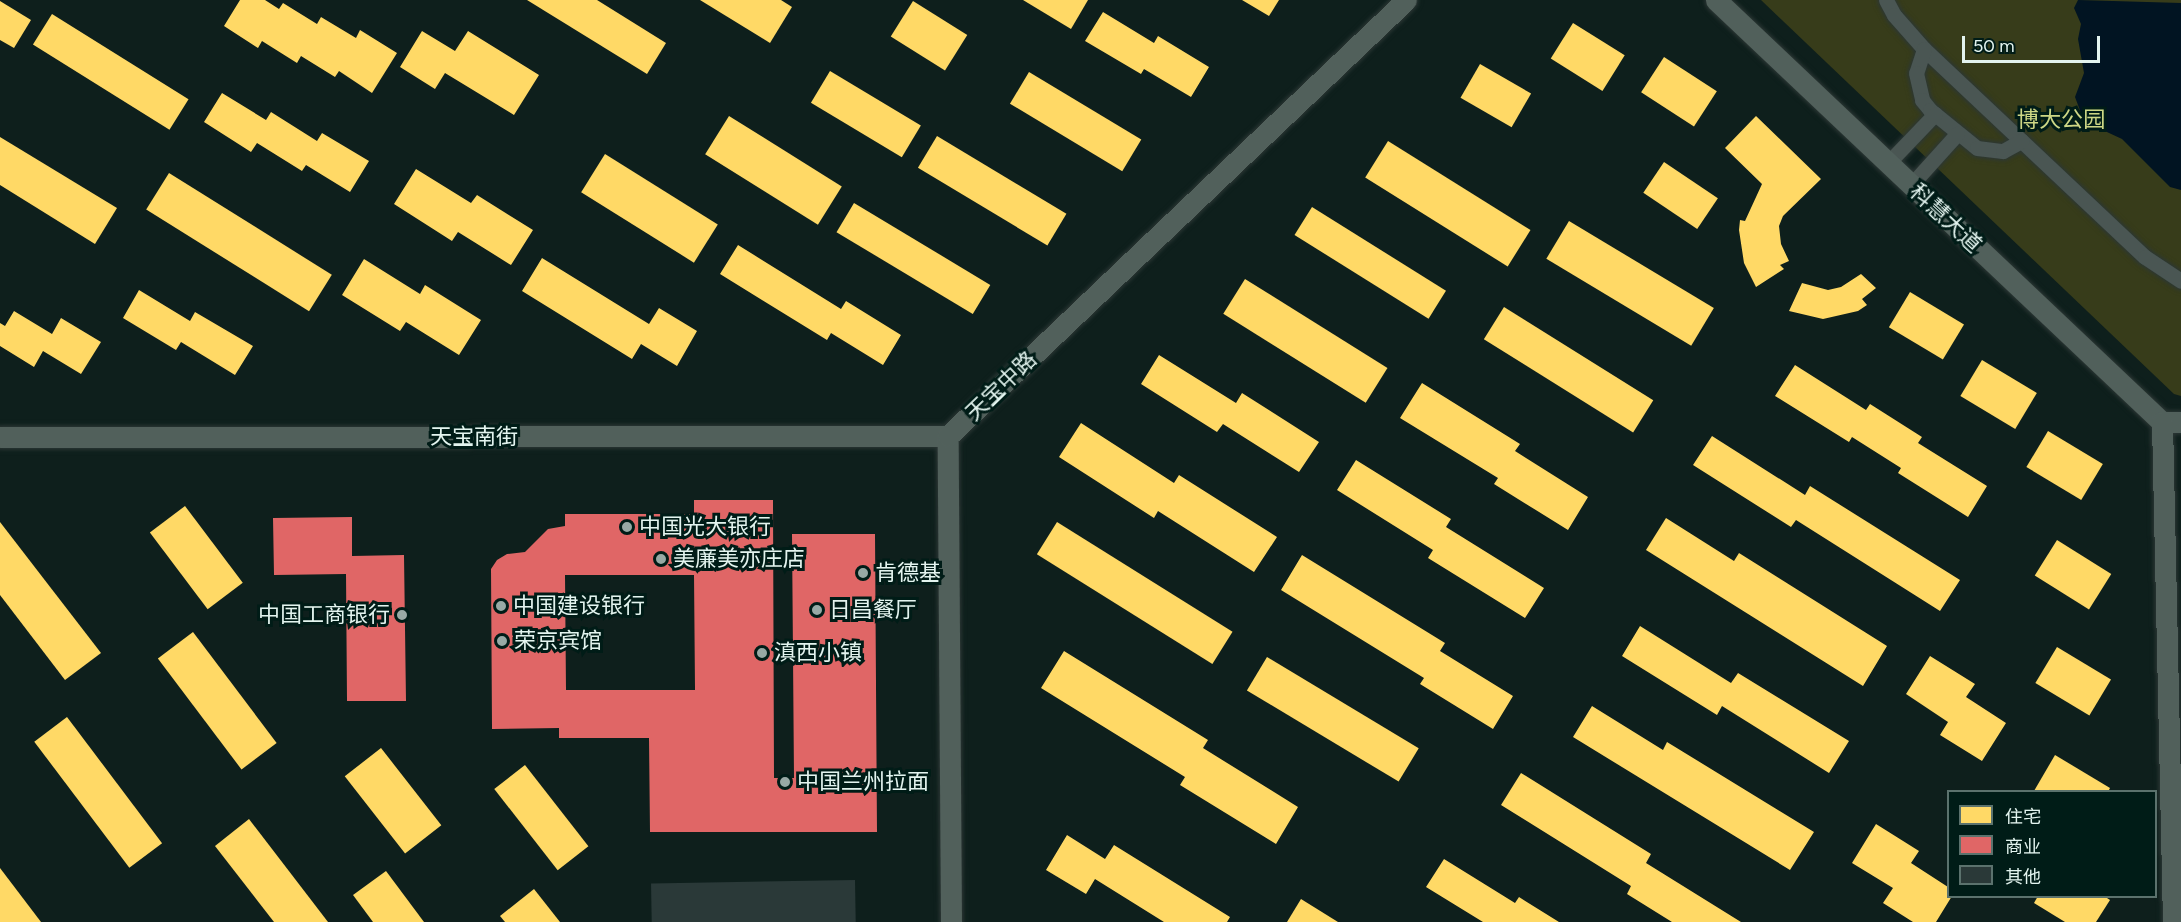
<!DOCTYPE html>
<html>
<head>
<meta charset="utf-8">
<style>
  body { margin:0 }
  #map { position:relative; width:2181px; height:922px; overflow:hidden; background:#0e1f1c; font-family:Figtree,"Noto Sans SC",sans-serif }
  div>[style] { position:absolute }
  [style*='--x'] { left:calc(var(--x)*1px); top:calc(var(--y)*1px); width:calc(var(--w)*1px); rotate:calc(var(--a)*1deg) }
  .green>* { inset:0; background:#373c1a }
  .water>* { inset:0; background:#011422 }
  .homes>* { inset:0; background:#ffd966; transform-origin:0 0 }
  .shops>* { inset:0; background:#e06666 }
  .building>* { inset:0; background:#2a3938; transform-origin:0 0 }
  .roads { filter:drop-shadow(0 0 2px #2c3735) drop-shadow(0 0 2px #2c3735) }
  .street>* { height:15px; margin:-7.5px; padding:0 7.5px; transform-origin:7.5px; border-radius:7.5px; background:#4a5653 }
  .secondary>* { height:21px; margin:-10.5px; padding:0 10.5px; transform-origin:10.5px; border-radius:10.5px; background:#51605b }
  .dots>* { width:16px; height:16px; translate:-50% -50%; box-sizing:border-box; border:3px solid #001c17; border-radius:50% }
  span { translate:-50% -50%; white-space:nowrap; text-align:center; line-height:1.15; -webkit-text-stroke:6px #001c17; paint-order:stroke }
  .park-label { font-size:22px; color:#cdd785 }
  .street-label { font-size:22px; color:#e3f4ef }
  .poi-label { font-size:22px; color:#e3f4ef }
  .left { translate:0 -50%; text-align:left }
  .right { translate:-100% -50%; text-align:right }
  .legend { position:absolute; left:1947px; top:790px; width:210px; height:108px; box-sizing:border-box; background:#001c17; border:2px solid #5b726d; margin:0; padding:8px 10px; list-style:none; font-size:18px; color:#e3f4ef }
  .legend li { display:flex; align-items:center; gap:12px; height:30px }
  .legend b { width:30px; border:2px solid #5b726d }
  .scale { position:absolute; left:1962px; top:36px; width:138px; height:27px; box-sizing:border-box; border:3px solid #e3f4ef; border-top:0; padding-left:8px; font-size:18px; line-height:21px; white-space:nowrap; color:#e3f4ef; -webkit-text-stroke:4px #001c17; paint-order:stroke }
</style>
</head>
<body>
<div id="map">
  <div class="green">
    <i style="clip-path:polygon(1761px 0,2181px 0,2181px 396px,2174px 394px)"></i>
  </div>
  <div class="water">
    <i style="clip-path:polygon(2078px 0,2181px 3px,2181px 190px,2170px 187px,2122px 139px,2094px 126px,2081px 113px,2075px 97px,2084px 73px,2078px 39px,2081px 24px,2074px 8px)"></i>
  </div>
  <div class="homes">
    <i style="clip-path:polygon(240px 0,265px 0,279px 9px,283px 3px,317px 24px,321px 17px,356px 38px,360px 30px,397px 53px,372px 93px,339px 71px,335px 77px,301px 56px,297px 63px,262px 41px,258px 48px,224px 26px)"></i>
    <i style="clip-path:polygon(527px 0,597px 0,666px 43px,647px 74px)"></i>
    <i style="clip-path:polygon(700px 0,781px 0,792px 7px,770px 43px)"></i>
    <i style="clip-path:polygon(1023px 0,1088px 0,1071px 29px)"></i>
    <i style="clip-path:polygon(1242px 0,1279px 0,1269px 16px)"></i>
    <i style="clip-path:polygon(0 1px,31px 20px,14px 48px,0 40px)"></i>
    <i style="left:913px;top:1px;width:64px;height:42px;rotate:32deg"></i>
    <i style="clip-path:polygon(1103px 12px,1154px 43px,1158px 36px,1209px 67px,1191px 97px,1144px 69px,1141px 74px,1085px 41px)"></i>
    <i style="left:52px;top:14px;width:161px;height:36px;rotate:32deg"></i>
    <i style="left:1573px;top:23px;width:61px;height:42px;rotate:32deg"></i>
    <i style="clip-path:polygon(422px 31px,455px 51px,468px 31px,539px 75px,514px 115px,445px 73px,435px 89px,400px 67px)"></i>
    <i style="left:1664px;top:57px;width:63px;height:42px;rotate:33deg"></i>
    <i style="left:1480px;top:64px;width:59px;height:39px;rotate:30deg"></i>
    <i style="left:830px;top:71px;width:106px;height:37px;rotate:31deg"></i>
    <i style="left:1029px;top:72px;width:131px;height:37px;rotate:31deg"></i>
    <i style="clip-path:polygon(222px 93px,266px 120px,271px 112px,317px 141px,322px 133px,369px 161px,350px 192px,306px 165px,302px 171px,257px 143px,251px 152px,204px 122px)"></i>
    <i style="left:729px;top:116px;width:133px;height:45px;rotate:32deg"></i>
    <i style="clip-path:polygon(1756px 116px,1821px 179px,1783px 216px,1779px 226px,1781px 244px,1789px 261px,1780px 265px,1784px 269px,1756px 287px,1744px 263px,1739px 230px,1740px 220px,1745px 221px,1762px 184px,1725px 148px)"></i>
    <i style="left:937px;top:136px;width:151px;height:37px;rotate:31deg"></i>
    <i style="clip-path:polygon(0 137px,117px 208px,95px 244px,0 185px)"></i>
    <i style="left:1388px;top:141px;width:168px;height:43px;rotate:32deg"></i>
    <i style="left:605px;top:154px;width:133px;height:45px;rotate:32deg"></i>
    <i style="left:1664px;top:162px;width:65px;height:37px;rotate:34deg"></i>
    <i style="clip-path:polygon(416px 169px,471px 203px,477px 195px,533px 230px,511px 265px,458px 232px,452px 241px,394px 204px)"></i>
    <i style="left:169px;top:173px;width:192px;height:43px;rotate:32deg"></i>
    <i style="left:854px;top:203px;width:159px;height:34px;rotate:31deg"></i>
    <i style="left:1312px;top:207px;width:158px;height:33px;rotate:32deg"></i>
    <i style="left:1569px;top:221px;width:169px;height:44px;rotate:31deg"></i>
    <i style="clip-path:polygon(738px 245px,841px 309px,846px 301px,901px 335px,883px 365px,831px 333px,827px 340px,720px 274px)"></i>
    <i style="clip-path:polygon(542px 258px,649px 324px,659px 308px,697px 331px,677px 366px,641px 344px,632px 359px,522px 291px)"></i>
    <i style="clip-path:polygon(364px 259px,420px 294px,425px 285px,481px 320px,459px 355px,406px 322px,400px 331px,342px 295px)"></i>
    <i style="clip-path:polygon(1861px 274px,1876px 288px,1862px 299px,1867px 305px,1858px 311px,1823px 319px,1789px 311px,1802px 283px,1828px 290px,1841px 287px)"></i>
    <i style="left:1245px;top:279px;width:168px;height:41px;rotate:32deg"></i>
    <i style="clip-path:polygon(139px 290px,190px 321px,195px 312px,253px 346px,235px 375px,181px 342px,176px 350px,123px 318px)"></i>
    <i style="left:1910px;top:292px;width:63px;height:41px;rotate:31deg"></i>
    <i style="left:1504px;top:307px;width:176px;height:38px;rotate:32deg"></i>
    <i style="clip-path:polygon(14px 311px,52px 334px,61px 318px,101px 342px,81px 374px,43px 351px,34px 367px,0 346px,0 323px,5px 326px)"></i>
    <i style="clip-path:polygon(1159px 355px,1236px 403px,1242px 393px,1319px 442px,1299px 472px,1223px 424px,1217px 432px,1141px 384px)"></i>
    <i style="left:1982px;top:360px;width:64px;height:42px;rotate:31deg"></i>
    <i style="clip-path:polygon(1795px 365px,1866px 410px,1870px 404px,1922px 437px,1918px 443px,1987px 486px,1968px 517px,1898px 473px,1901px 468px,1852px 437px,1849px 442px,1775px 396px)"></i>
    <i style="clip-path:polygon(1422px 383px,1520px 444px,1515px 451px,1588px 497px,1568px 530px,1494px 484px,1498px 478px,1400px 418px)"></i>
    <i style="clip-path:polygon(1081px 423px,1174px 483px,1179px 475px,1277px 537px,1254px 572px,1158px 511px,1154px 518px,1059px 457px)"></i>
    <i style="left:2048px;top:431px;width:64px;height:42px;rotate:31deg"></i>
    <i style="clip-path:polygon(1712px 436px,1805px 495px,1810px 486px,1960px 580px,1940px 611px,1796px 520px,1791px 527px,1693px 465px)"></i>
    <i style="clip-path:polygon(1356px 460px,1451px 519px,1446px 527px,1544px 588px,1525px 618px,1428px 558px,1433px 550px,1337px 490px)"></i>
    <i style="left:185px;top:506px;width:96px;height:44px;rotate:53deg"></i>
    <i style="clip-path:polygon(1666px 518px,1734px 561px,1739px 553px,1887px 646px,1863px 686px,1646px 550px)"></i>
    <i style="clip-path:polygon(0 522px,101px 653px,65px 680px,0 595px)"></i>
    <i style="left:1057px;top:522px;width:207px;height:38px;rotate:32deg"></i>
    <i style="left:2057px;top:540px;width:64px;height:42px;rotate:32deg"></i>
    <i style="clip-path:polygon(1302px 555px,1445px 643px,1440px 651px,1513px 696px,1493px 729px,1420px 684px,1424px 678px,1281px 590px)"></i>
    <i style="clip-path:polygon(1640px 626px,1731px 683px,1738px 673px,1849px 741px,1829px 773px,1722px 706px,1717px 715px,1622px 656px)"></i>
    <i style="left:193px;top:632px;width:139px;height:44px;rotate:53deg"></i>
    <i style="left:2057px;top:647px;width:63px;height:42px;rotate:31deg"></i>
    <i style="clip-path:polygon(1064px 651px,1208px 740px,1203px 748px,1298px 807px,1276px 844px,1180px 785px,1185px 777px,1041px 688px)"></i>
    <i style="clip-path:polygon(1930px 656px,1975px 684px,1966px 697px,2006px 723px,1982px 761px,1940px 735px,1948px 722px,1906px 694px)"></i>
    <i style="left:1267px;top:657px;width:177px;height:39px;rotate:31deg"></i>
    <i style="clip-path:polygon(1592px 706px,1663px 750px,1667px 742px,1814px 832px,1790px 870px,1573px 737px)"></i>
    <i style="left:67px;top:717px;width:158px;height:41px;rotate:53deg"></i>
    <i style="left:381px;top:748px;width:98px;height:46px;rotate:52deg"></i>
    <i style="clip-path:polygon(2055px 755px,2110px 788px,2108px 792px,2034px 791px)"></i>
    <i style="left:525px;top:765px;width:103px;height:39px;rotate:52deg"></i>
    <i style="clip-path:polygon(1521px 773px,1651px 854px,1646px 863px,1741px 922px,1672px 922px,1627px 894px,1631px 886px,1501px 805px)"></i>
    <i style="clip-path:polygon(249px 819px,328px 922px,274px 922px,215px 846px)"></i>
    <i style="clip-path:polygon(1876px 824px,1919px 851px,1911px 863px,1948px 887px,1948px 896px,1952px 896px,1936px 922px,1913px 922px,1883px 903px,1893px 888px,1852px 863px)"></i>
    <i style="clip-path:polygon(1067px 835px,1105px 859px,1114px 845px,1230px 917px,1227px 922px,1164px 922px,1095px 879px,1086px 894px,1046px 870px)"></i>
    <i style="clip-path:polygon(1444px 859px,1515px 903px,1519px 897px,1559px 922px,1483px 922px,1426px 887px)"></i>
    <i style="clip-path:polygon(0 868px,41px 922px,0 922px)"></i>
    <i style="clip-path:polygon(386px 871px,424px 922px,373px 922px,353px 895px)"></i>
    <i style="clip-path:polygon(534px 889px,560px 922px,505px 922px,500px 916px)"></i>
    <i style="clip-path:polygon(2038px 896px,2104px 896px,2110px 900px,2096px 922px,2065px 922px,2034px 903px)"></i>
    <i style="clip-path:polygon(1301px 899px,1338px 922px,1287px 922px)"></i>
  </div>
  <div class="shops">
    <i style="clip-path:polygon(evenodd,694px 500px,773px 500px,774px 778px,794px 778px,792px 534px,875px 534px,877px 832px,650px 832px,649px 738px,559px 738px,559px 728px,492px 729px,491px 569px,497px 560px,507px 554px,525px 552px,548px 529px,565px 526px,565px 514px,694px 514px,694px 500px,565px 575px,694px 575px,695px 690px,566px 690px,565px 575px)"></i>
    <i style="clip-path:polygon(352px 517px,352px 556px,404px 555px,406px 701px,347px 701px,346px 574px,274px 575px,273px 518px)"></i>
  </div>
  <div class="building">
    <i style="left:855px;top:880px;width:42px;height:204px;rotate:89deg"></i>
  </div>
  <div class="roads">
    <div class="street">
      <i style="--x:1886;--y:0;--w:17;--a:62"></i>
      <i style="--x:1894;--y:15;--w:45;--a:48.6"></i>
      <i style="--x:1924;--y:49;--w:303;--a:43.3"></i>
      <i style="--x:2145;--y:257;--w:43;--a:33.7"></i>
      <i style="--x:1924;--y:49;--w:25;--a:108"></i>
      <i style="--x:1916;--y:73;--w:28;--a:77"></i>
      <i style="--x:1922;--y:100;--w:13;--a:51"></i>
      <i style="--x:1930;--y:110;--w:60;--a:39"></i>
      <i style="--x:1977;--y:148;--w:26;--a:7"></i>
      <i style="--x:2003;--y:151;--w:21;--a:-29"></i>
      <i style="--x:1888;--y:163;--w:68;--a:-46.2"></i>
      <i style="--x:1911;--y:185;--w:69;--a:-48"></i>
    </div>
    <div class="secondary">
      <i style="--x:1716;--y:0;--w:614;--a:43.42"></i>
      <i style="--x:2162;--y:422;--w:19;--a:0"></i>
      <i style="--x:2162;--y:422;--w:500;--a:88.74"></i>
      <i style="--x:0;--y:437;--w:948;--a:-0.06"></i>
      <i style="--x:951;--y:922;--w:486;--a:-90.4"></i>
      <i style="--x:948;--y:436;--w:632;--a:-43.59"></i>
    </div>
  </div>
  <div class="dots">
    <i style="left:627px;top:527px;background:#98a9a5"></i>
    <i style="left:661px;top:559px;background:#98a9a5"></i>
    <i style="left:863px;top:573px;background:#98a9a5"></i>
    <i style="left:501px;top:606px;background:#98a9a5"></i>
    <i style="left:817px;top:610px;background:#98a9a5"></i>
    <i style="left:402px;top:615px;background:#98a9a5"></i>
    <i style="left:502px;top:641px;background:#98a9a5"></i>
    <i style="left:762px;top:653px;background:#98a9a5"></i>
    <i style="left:785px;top:782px;background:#98a9a5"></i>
  </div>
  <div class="park-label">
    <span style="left:2061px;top:120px">博大公园</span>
  </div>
  <div class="street-label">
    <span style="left:1946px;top:218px;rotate:43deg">科慧大道</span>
    <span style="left:1001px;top:386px;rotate:-44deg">天宝中路</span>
    <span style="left:474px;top:437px">天宝南街</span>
  </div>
  <div class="poi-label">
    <span class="left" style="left:639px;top:527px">中国光大银行</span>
    <span class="left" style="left:673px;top:559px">美廉美亦庄店</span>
    <span class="left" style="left:875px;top:573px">肯德基</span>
    <span class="left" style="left:513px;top:606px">中国建设银行</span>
    <span class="left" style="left:829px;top:610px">日昌餐厅</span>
    <span class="right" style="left:390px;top:615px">中国工商银行</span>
    <span class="left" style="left:514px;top:641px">荣京宾馆</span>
    <span class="left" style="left:774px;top:653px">滇西小镇</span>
    <span class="left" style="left:797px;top:782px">中国兰州拉面</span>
  </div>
  <ul class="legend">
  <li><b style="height:16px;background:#ffd966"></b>住宅</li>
  <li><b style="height:16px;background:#e06666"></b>商业</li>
  <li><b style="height:16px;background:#2a3938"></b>其他</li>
  </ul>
  <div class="scale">50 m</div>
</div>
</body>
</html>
